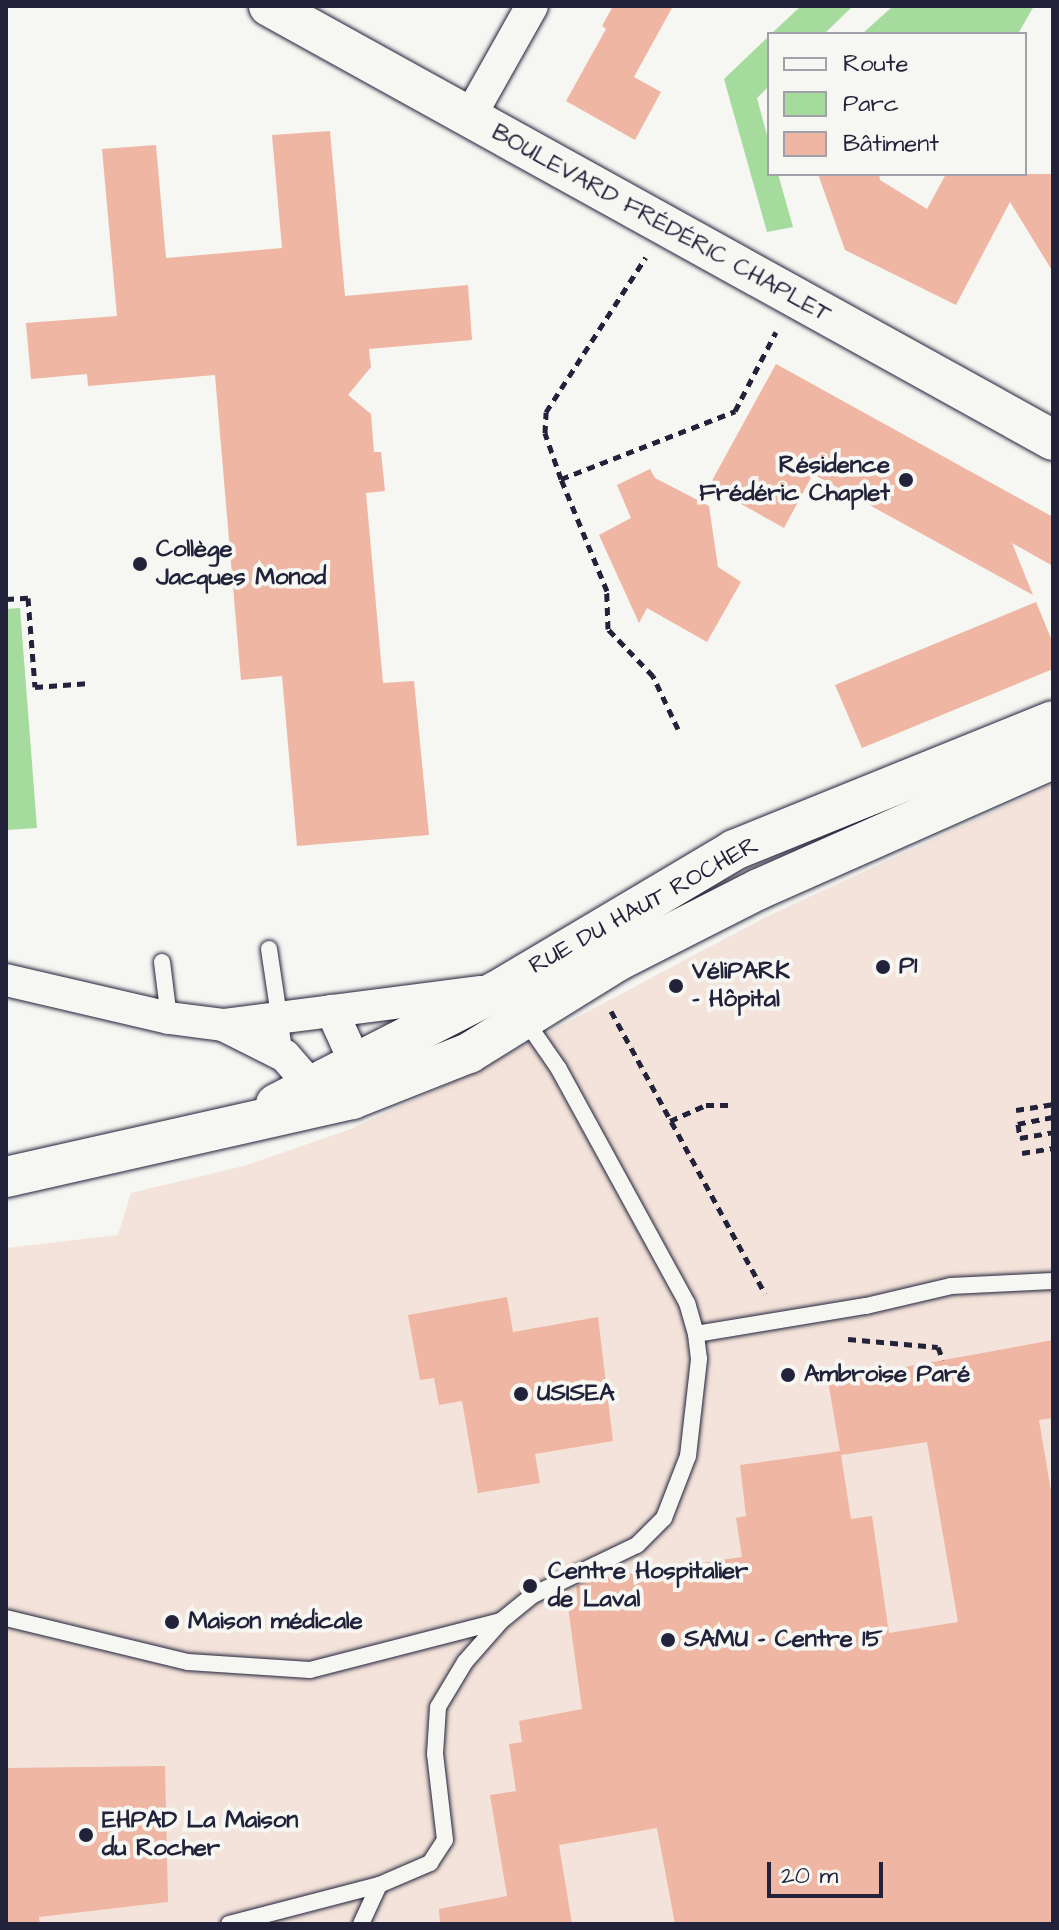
<!DOCTYPE html>
<html>
<head>
<meta charset="utf-8">
<style>
  body { margin:0 }
  #map { position:relative; width:1059px; height:1930px; overflow:hidden; background:#f6f6f2; font-family:"Architects Daughter",sans-serif }
  div>[style] { position:absolute }
  [style*='--x'] { left:calc(var(--x)*1px); top:calc(var(--y)*1px); width:calc(var(--w)*1px); rotate:calc(var(--a)*1deg) }
  .built>* { inset:0; background:#f4e3da }
  .green>* { inset:0; background:#a6db9e }
  .building>* { inset:0; background:#eeb6a3 }
  .path>* { height:5px; margin-top:-2.5px; transform-origin:0; background:repeating-linear-gradient(90deg,#22223b 0 8px,transparent 0 14px) }
  .roads { filter:drop-shadow(0 0 2px #22223b) drop-shadow(0 0 2px #22223b) }
  .service>* { height:16px; margin:-8px; padding:0 8px; transform-origin:8px; border-radius:8px; background:#f6f6f2 }
  .minor>* { height:32px; margin:-16px; padding:0 16px; transform-origin:16px; border-radius:16px; background:#f6f6f2 }
  .tertiary>* { height:40px; margin:-20px; padding:0 20px; transform-origin:20px; border-radius:20px; background:#f6f6f2 }
  .dots>* { width:22px; height:22px; translate:-50% -50%; box-sizing:border-box; border:4px solid #f6f6f2; border-radius:50% }
  span { translate:-50% -50%; white-space:nowrap; text-align:center; line-height:1.15; -webkit-text-stroke:8px #f6f6f2; paint-order:stroke }
  .street-label { font-size:24px; color:#22223b }
  .poi-label { font-size:24px; color:#22223b; font-weight:700 }
  .right { translate:-100% -50%; text-align:right }
  .left { translate:0 -50%; text-align:left }
  .frame { position:absolute; inset:0; border:8px solid #22223b; pointer-events:none }
  .legend { position:absolute; left:767px; top:32px; width:260px; height:144px; box-sizing:border-box; background:#f6f6f2; border:2px solid #a1a1a9; margin:0; padding:10px 14px; list-style:none; font-size:24px; color:#22223b }
  .legend li { display:flex; align-items:center; gap:16px; height:40px }
  .legend b { width:40px; border:2px solid #a1a1a9 }
  .scale { position:absolute; left:767px; top:1862px; width:116px; height:36px; box-sizing:border-box; border:4px solid #22223b; border-top:0; padding-left:10px; font-size:24px; line-height:28px; white-space:nowrap; color:#22223b; -webkit-text-stroke:6px #f6f6f2; paint-order:stroke }
</style>
</head>
<body>
<div id="map">
  <div class="built">
    <i style="clip-path:polygon(1053px 784px,1053px 1924px,6px 1924px,6px 1248px,118px 1235px,131px 1193px,244px 1166px,348px 1130px,470px 1074px,766px 917px)"></i>
  </div>
  <div class="green">
    <i style="clip-path:polygon(801px 6px,853px 6px,824px 34px,771px 34px)"></i>
    <i style="clip-path:polygon(893px 6px,1034px 6px,1018px 34px,862px 34px)"></i>
    <i style="clip-path:polygon(769px 36px,769px 86px,757px 98px,769px 143px,769px 174px,778px 174px,793px 227px,767px 232px,724px 79px)"></i>
    <i style="clip-path:polygon(20px 608px,37px 828px,6px 830px,6px 609px)"></i>
  </div>
  <div class="building">
    <i style="clip-path:polygon(613px 6px,673px 6px,634px 77px,661px 92px,635px 140px,566px 101px,606px 29px,602px 26px)"></i>
    <i style="clip-path:polygon(330px 131px,345px 296px,468px 285px,472px 340px,369px 349px,371px 367px,348px 395px,371px 414px,374px 452px,381px 452px,385px 491px,366px 493px,383px 683px,414px 681px,429px 835px,297px 846px,282px 676px,241px 680px,215px 375px,88px 386px,87px 374px,31px 379px,26px 323px,117px 316px,102px 149px,156px 145px,166px 258px,282px 248px,272px 135px)"></i>
    <i style="clip-path:polygon(818px 174px,879px 174px,880px 180px,927px 209px,946px 174px,1053px 174px,1053px 272px,1010px 202px,956px 305px,845px 250px)"></i>
    <i style="clip-path:polygon(776px 364px,1053px 517px,1053px 566px,1012px 543px,1033px 595px,813px 474px,784px 528px,709px 486px)"></i>
    <i style="clip-path:polygon(650px 469px,655px 478px,709px 506px,718px 567px,741px 582px,707px 642px,647px 608px,639px 623px,599px 535px,631px 518px,617px 485px)"></i>
    <i style="clip-path:polygon(1036px 602px,1053px 643px,1053px 669px,862px 748px,835px 685px)"></i>
    <i style="clip-path:polygon(507px 1297px,513px 1332px,598px 1317px,613px 1441px,535px 1454px,540px 1483px,478px 1493px,462px 1401px,439px 1405px,434px 1378px,420px 1380px,408px 1315px)"></i>
    <i style="clip-path:polygon(evenodd,1053px 1340px,1053px 1418px,1039px 1420px,1053px 1503px,1053px 1924px,675px 1924px,657px 1828px,559px 1845px,572px 1924px,440px 1924px,439px 1909px,507px 1896px,490px 1795px,516px 1791px,509px 1744px,522px 1742px,519px 1721px,582px 1709px,568px 1607px,578px 1604px,576px 1586px,592px 1579px,742px 1557px,736px 1518px,746px 1516px,740px 1465px,840px 1451px,828px 1381px,1053px 1340px,927px 1442px,958px 1622px,889px 1633px,872px 1516px,851px 1519px,841px 1455px,927px 1442px)"></i>
    <i style="clip-path:polygon(165px 1766px,168px 1902px,39px 1917px,40px 1924px,6px 1924px,6px 1768px)"></i>
  </div>
  <div class="path">
    <i style="--x:561;--y:479;--w:49;--a:-109.2"></i>
    <i style="--x:545;--y:433;--w:21;--a:-87"></i>
    <i style="--x:546;--y:412;--w:184;--a:-57.2"></i>
    <i style="--x:6;--y:599;--w:22;--a:-3"></i>
    <i style="--x:28;--y:598;--w:89;--a:85.5"></i>
    <i style="--x:35;--y:687;--w:55;--a:-4.2"></i>
    <i style="--x:678;--y:729;--w:59;--a:-115.3"></i>
    <i style="--x:653;--y:676;--w:65;--a:-133.8"></i>
    <i style="--x:608;--y:629;--w:38;--a:-92"></i>
    <i style="--x:607;--y:591;--w:121;--a:-112.3"></i>
    <i style="--x:561;--y:479;--w:187;--a:-21.3"></i>
    <i style="--x:735;--y:411;--w:89;--a:-62.6"></i>
    <i style="--x:611;--y:1011;--w:322;--a:61.4"></i>
    <i style="--x:1016;--y:1110;--w:37;--a:-9"></i>
    <i style="--x:1053;--y:1117;--w:36;--a:169"></i>
    <i style="--x:1018;--y:1124;--w:14;--a:82"></i>
    <i style="--x:1020;--y:1138;--w:34;--a:-10"></i>
    <i style="--x:670;--y:1121;--w:39;--a:-24"></i>
    <i style="--x:706;--y:1105;--w:24;--a:0"></i>
    <i style="--x:1022;--y:1153;--w:31;--a:-9"></i>
    <i style="--x:848;--y:1339;--w:90;--a:5.1"></i>
    <i style="--x:938;--y:1347;--w:14;--a:69"></i>
  </div>
  <div class="roads">
    <div class="service">
      <i style="--x:269;--y:949;--w:108;--a:81.5"></i>
      <i style="--x:162;--y:962;--w:56;--a:82.9"></i>
      <i style="--x:696;--y:1334;--w:172;--a:-9.4"></i>
      <i style="--x:866;--y:1306;--w:87;--a:-13.2"></i>
      <i style="--x:951;--y:1286;--w:102;--a:-2.8"></i>
      <i style="--x:6;--y:1618;--w:187;--a:13.6"></i>
      <i style="--x:188;--y:1662;--w:122;--a:3.8"></i>
      <i style="--x:310;--y:1670;--w:197;--a:-14.4"></i>
      <i style="--x:501;--y:1621;--w:41;--a:-39.1"></i>
      <i style="--x:533;--y:1595;--w:115;--a:-25.7"></i>
      <i style="--x:637;--y:1545;--w:38;--a:-45"></i>
      <i style="--x:664;--y:1518;--w:66;--a:-68.8"></i>
      <i style="--x:688;--y:1456;--w:98;--a:-83.5"></i>
      <i style="--x:699;--y:1359;--w:25;--a:-97"></i>
      <i style="--x:696;--y:1334;--w:32;--a:-106"></i>
      <i style="--x:687;--y:1303;--w:267;--a:-118.7"></i>
      <i style="--x:559;--y:1069;--w:63;--a:-124.7"></i>
      <i style="--x:229;--y:1924;--w:155;--a:-14.6"></i>
      <i style="--x:379;--y:1885;--w:56;--a:-23.3"></i>
      <i style="--x:430;--y:1863;--w:27;--a:-57"></i>
      <i style="--x:445;--y:1840;--w:87;--a:-96.6"></i>
      <i style="--x:435;--y:1754;--w:47;--a:-86.3"></i>
      <i style="--x:438;--y:1707;--w:52;--a:-59"></i>
      <i style="--x:465;--y:1662;--w:55;--a:-48.7"></i>
      <i style="--x:361;--y:1924;--w:43;--a:-65.2"></i>
    </div>
    <div class="minor">
      <i style="--x:470;--y:116;--w:126;--a:-60.6"></i>
      <i style="--x:6;--y:980;--w:167;--a:13.1"></i>
      <i style="--x:169;--y:1018;--w:54;--a:7.4"></i>
      <i style="--x:223;--y:1025;--w:260;--a:-7.3"></i>
      <i style="--x:223;--y:1025;--w:69;--a:26.6"></i>
      <i style="--x:285;--y:1056;--w:37;--a:49"></i>
      <i style="--x:309;--y:1084;--w:46;--a:19.2"></i>
      <i style="--x:352;--y:1099;--w:39;--a:-87"></i>
      <i style="--x:354;--y:1060;--w:54;--a:-114.2"></i>
    </div>
    <div class="tertiary">
      <i style="--x:269;--y:6;--w:896;--a:28.97"></i>
      <i style="--x:276;--y:1104;--w:248;--a:-27.1"></i>
      <i style="--x:497;--y:991;--w:276;--a:-30.7"></i>
      <i style="--x:734;--y:850;--w:344;--a:-22"></i>
      <i style="--x:6;--y:1177;--w:355;--a:-12.7"></i>
      <i style="--x:352;--y:1099;--w:126;--a:-21.5"></i>
      <i style="--x:469;--y:1053;--w:176;--a:-31.8"></i>
      <i style="--x:619;--y:960;--w:157;--a:-26.9"></i>
      <i style="--x:759;--y:889;--w:321;--a:-23.9"></i>
    </div>
  </div>
  <div class="dots">
    <i style="left:906px;top:480px;background:#22223b"></i>
    <i style="left:140px;top:564px;background:#22223b"></i>
    <i style="left:883px;top:967px;background:#22223b"></i>
    <i style="left:676px;top:986px;background:#22223b"></i>
    <i style="left:788px;top:1375px;background:#22223b"></i>
    <i style="left:521px;top:1394px;background:#22223b"></i>
    <i style="left:530px;top:1586px;background:#22223b"></i>
    <i style="left:172px;top:1622px;background:#22223b"></i>
    <i style="left:668px;top:1640px;background:#22223b"></i>
    <i style="left:86px;top:1835px;background:#22223b"></i>
  </div>
  <div class="street-label">
    <span style="left:661px;top:224px;rotate:29deg">BOULEVARD FRÉDÉRIC CHAPLET</span>
    <span style="left:644px;top:906px;rotate:-29deg">RUE DU HAUT ROCHER</span>
  </div>
  <div class="poi-label">
    <span class="right" style="left:890px;top:480px">Résidence<br>Frédéric Chaplet</span>
    <span class="left" style="left:156px;top:564px">Collège<br>Jacques Monod</span>
    <span class="left" style="left:899px;top:967px">P1</span>
    <span class="left" style="left:692px;top:986px">VéliPARK<br>- Hôpital</span>
    <span class="left" style="left:804px;top:1375px">Ambroise Paré</span>
    <span class="left" style="left:537px;top:1394px">USISEA</span>
    <span class="left" style="left:548px;top:1586px">Centre Hospitalier<br>de Laval</span>
    <span class="left" style="left:188px;top:1622px">Maison médicale</span>
    <span class="left" style="left:684px;top:1640px">SAMU - Centre 15</span>
    <span class="left" style="left:102px;top:1835px">EHPAD La Maison<br>du Rocher</span>
  </div>
  <div class="frame"></div>
  <ul class="legend">
  <li><b style="height:10px;background:#f6f6f2"></b>Route</li>
  <li><b style="height:22px;background:#a6db9e"></b>Parc</li>
  <li><b style="height:22px;background:#eeb6a3"></b>Bâtiment</li>
  </ul>
  <div class="scale">20 m</div>
</div>
</body>
</html>
